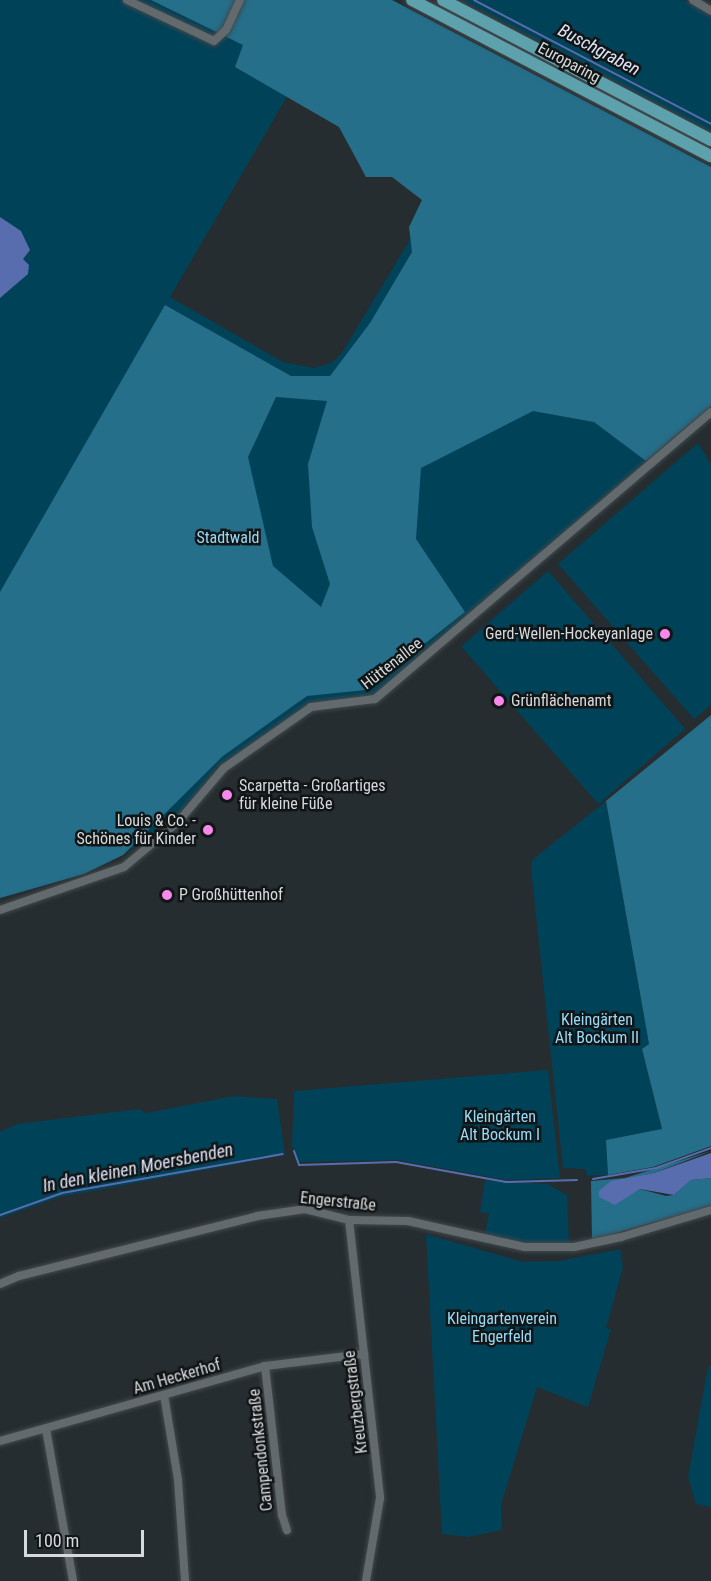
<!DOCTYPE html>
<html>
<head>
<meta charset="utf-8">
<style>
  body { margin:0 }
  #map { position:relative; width:711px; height:1581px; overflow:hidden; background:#262d30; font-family:"Roboto Condensed",sans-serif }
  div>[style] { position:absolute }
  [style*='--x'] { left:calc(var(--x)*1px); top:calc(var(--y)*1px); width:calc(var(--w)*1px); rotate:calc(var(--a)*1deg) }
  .green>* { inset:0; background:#004258; transform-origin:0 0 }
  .forest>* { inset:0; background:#256f8b }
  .water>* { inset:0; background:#586dae }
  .stream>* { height:2px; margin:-1px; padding:0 1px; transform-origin:1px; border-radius:1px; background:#586dae }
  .roads { filter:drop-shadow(0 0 2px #42484b) drop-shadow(0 0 2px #42484b) }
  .minor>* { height:8px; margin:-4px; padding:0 4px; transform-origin:4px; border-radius:4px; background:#626a6e }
  .primary>* { height:12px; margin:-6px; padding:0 6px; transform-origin:6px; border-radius:6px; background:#5ca1ab }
  .dots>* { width:16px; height:16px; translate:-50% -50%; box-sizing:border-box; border:3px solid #121516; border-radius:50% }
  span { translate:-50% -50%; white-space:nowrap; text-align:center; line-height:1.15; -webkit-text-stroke:5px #121516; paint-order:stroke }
  .street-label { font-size:16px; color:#d5dadc }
  .park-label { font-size:16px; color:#96dbf9 }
  .poi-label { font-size:16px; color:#d5dadc }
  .right { translate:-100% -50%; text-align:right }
  .left { translate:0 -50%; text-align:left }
  .water-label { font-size:18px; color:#dde4f7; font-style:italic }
  .scale { position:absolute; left:24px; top:1530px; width:120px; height:27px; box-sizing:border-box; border:3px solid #d5dadc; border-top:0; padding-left:8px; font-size:18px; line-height:21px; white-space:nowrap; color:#d5dadc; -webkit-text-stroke:4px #121516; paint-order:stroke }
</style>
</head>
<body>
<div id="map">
  <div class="green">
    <i style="clip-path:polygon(evenodd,0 0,392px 0,711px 167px,711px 406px,367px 700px,312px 702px,217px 767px,180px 813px,123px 855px,84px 874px,0 898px,0 0,288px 95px,433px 185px,434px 200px,341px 354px,331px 363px,314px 368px,283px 362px,170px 297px,288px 95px)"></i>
    <i style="clip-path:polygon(461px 0,684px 0,711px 16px,711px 132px)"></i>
    <i style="clip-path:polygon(698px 443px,711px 464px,711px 705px,694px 719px,558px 564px)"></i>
    <i style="left:548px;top:571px;width:209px;height:115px;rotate:49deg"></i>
    <i style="clip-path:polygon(606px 801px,649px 1044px,642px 1049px,662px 1130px,606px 1140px,608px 1175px,587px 1176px,585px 1169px,563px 1168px,531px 869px,532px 860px)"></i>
    <i style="clip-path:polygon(548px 1070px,560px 1178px,505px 1180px,398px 1160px,299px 1162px,292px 1146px,294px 1091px)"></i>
    <i style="clip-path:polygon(234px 1096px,277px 1099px,285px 1155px,60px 1197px,0 1218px,0 1132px,17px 1124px,139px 1109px,146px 1113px)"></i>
    <i style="clip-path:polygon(485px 1180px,547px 1184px,567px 1195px,569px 1243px,524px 1243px,485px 1235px,489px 1214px,480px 1212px)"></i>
    <i style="clip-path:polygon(426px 1234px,523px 1262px,559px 1261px,620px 1249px,623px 1267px,606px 1328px,611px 1329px,588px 1407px,537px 1387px,501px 1505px,502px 1530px,468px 1537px,442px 1534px)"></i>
    <i style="clip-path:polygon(708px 1366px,711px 1366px,711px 1507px,696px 1504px,688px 1477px)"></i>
  </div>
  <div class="forest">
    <i style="clip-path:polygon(evenodd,151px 0,392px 0,711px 167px,711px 406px,646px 461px,594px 422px,533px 411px,421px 468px,416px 539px,465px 612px,366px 690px,307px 696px,223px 756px,123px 855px,84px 874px,0 898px,0 592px,165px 305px,291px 376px,330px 376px,370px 323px,412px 252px,409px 227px,422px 200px,392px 177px,366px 177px,339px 127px,235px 67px,243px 45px,151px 0,276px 397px,327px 401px,308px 464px,312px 527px,330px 584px,321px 607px,273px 566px,248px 457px,276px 397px)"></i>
    <i style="clip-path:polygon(711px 715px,711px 1146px,653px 1167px,608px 1175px,606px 1140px,662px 1129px,642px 1049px,649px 1044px,606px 801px)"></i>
    <i style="clip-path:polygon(711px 1151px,654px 1173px,620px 1180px,629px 1195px,640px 1189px,666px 1196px,674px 1195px,691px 1180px,711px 1178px,711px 1206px,592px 1240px,591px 1181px,625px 1178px)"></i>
  </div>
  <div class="water">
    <i style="clip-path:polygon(0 217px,21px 231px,30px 250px,23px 259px,29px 265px,28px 274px,0 298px)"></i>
    <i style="clip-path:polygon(711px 1153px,711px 1178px,691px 1180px,674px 1195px,640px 1189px,615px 1205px,599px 1197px,599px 1191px,611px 1181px,654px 1173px)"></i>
  </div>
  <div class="stream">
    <i style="--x:474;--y:0;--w:267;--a:27.6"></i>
    <i style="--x:294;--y:1151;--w:15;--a:70"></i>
    <i style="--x:299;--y:1165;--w:97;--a:-1.8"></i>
    <i style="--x:396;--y:1162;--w:112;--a:10.3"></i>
    <i style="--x:506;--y:1182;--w:71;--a:-1.6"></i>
    <i style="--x:593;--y:1179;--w:64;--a:-9.9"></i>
    <i style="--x:656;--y:1168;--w:59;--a:-20"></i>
    <i style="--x:0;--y:1215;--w:66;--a:-19.5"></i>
    <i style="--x:62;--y:1193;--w:224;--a:-10"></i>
  </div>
  <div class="roads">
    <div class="minor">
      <i style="--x:127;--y:0;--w:96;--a:25.2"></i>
      <i style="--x:214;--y:41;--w:16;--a:-43"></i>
      <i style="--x:226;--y:30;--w:33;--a:-65"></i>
      <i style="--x:693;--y:0;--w:21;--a:31"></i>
      <i style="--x:0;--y:910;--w:131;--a:-19.1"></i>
      <i style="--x:124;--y:867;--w:70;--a:-39.8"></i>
      <i style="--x:178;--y:822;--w:71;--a:-49.6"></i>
      <i style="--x:224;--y:768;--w:106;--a:-35"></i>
      <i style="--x:311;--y:707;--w:64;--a:-7.1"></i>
      <i style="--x:375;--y:699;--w:442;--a:-40.5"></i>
      <i style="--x:349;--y:1220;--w:280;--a:83.6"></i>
      <i style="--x:380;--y:1498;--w:84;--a:99.6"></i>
      <i style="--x:0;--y:1284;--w:21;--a:-23"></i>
      <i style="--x:19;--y:1276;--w:245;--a:-14.1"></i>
      <i style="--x:257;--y:1216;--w:49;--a:-8.3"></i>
      <i style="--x:305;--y:1209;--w:45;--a:14"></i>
      <i style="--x:349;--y:1220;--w:59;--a:1"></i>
      <i style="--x:408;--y:1221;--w:119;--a:12.6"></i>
      <i style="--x:524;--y:1247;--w:50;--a:0"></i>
      <i style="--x:574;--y:1247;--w:48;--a:-12"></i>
      <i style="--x:621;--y:1237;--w:94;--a:-16.7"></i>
      <i style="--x:265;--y:1366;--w:150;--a:83.5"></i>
      <i style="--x:282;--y:1515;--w:16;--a:72"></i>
      <i style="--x:164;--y:1395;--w:86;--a:80.6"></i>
      <i style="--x:178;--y:1480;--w:101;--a:86"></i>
      <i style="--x:46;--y:1429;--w:154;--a:79.9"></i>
      <i style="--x:0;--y:1441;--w:275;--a:-15.8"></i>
      <i style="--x:265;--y:1366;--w:100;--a:-6.9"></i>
    </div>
    <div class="primary">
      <i style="--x:412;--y:0;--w:337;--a:27.6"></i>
      <i style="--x:443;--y:0;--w:302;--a:27.6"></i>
    </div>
  </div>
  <div class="dots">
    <i style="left:665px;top:634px;background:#f888eb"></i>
    <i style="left:499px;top:701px;background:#f888eb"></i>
    <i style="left:227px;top:795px;background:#f888eb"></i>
    <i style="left:208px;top:830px;background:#f888eb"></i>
    <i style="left:167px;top:895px;background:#f888eb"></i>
  </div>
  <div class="street-label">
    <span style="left:569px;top:63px;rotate:28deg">Europaring</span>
    <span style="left:392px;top:664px;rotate:-38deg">Hüttenallee</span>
    <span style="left:338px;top:1202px;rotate:6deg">Engerstraße</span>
    <span style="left:177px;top:1377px;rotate:-16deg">Am Heckerhof</span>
    <span style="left:356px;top:1402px;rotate:-97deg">Kreuzbergstraße</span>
    <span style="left:261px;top:1450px;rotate:-96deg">Campendonkstraße</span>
  </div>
  <div class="park-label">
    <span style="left:228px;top:538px">Stadtwald</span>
    <span style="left:597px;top:1029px">Kleingärten<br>Alt Bockum II</span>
    <span style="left:500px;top:1126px">Kleingärten<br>Alt Bockum I</span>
    <span style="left:502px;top:1328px">Kleingartenverein<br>Engerfeld</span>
  </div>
  <div class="poi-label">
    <span class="right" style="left:653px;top:634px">Gerd-Wellen-Hockeyanlage</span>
    <span class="left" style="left:511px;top:701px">Grünflächenamt</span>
    <span class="left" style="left:239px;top:795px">Scarpetta - Großartiges<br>für kleine Füße</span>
    <span class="right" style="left:196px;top:830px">Louis &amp; Co. -<br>Schönes für Kinder</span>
    <span class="left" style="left:179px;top:895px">P Großhüttenhof</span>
  </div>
  <div class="water-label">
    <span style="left:599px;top:50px;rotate:28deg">Buschgraben</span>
    <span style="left:138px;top:1168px;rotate:-11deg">In den kleinen Moersbenden</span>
  </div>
  <div class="scale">100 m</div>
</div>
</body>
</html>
